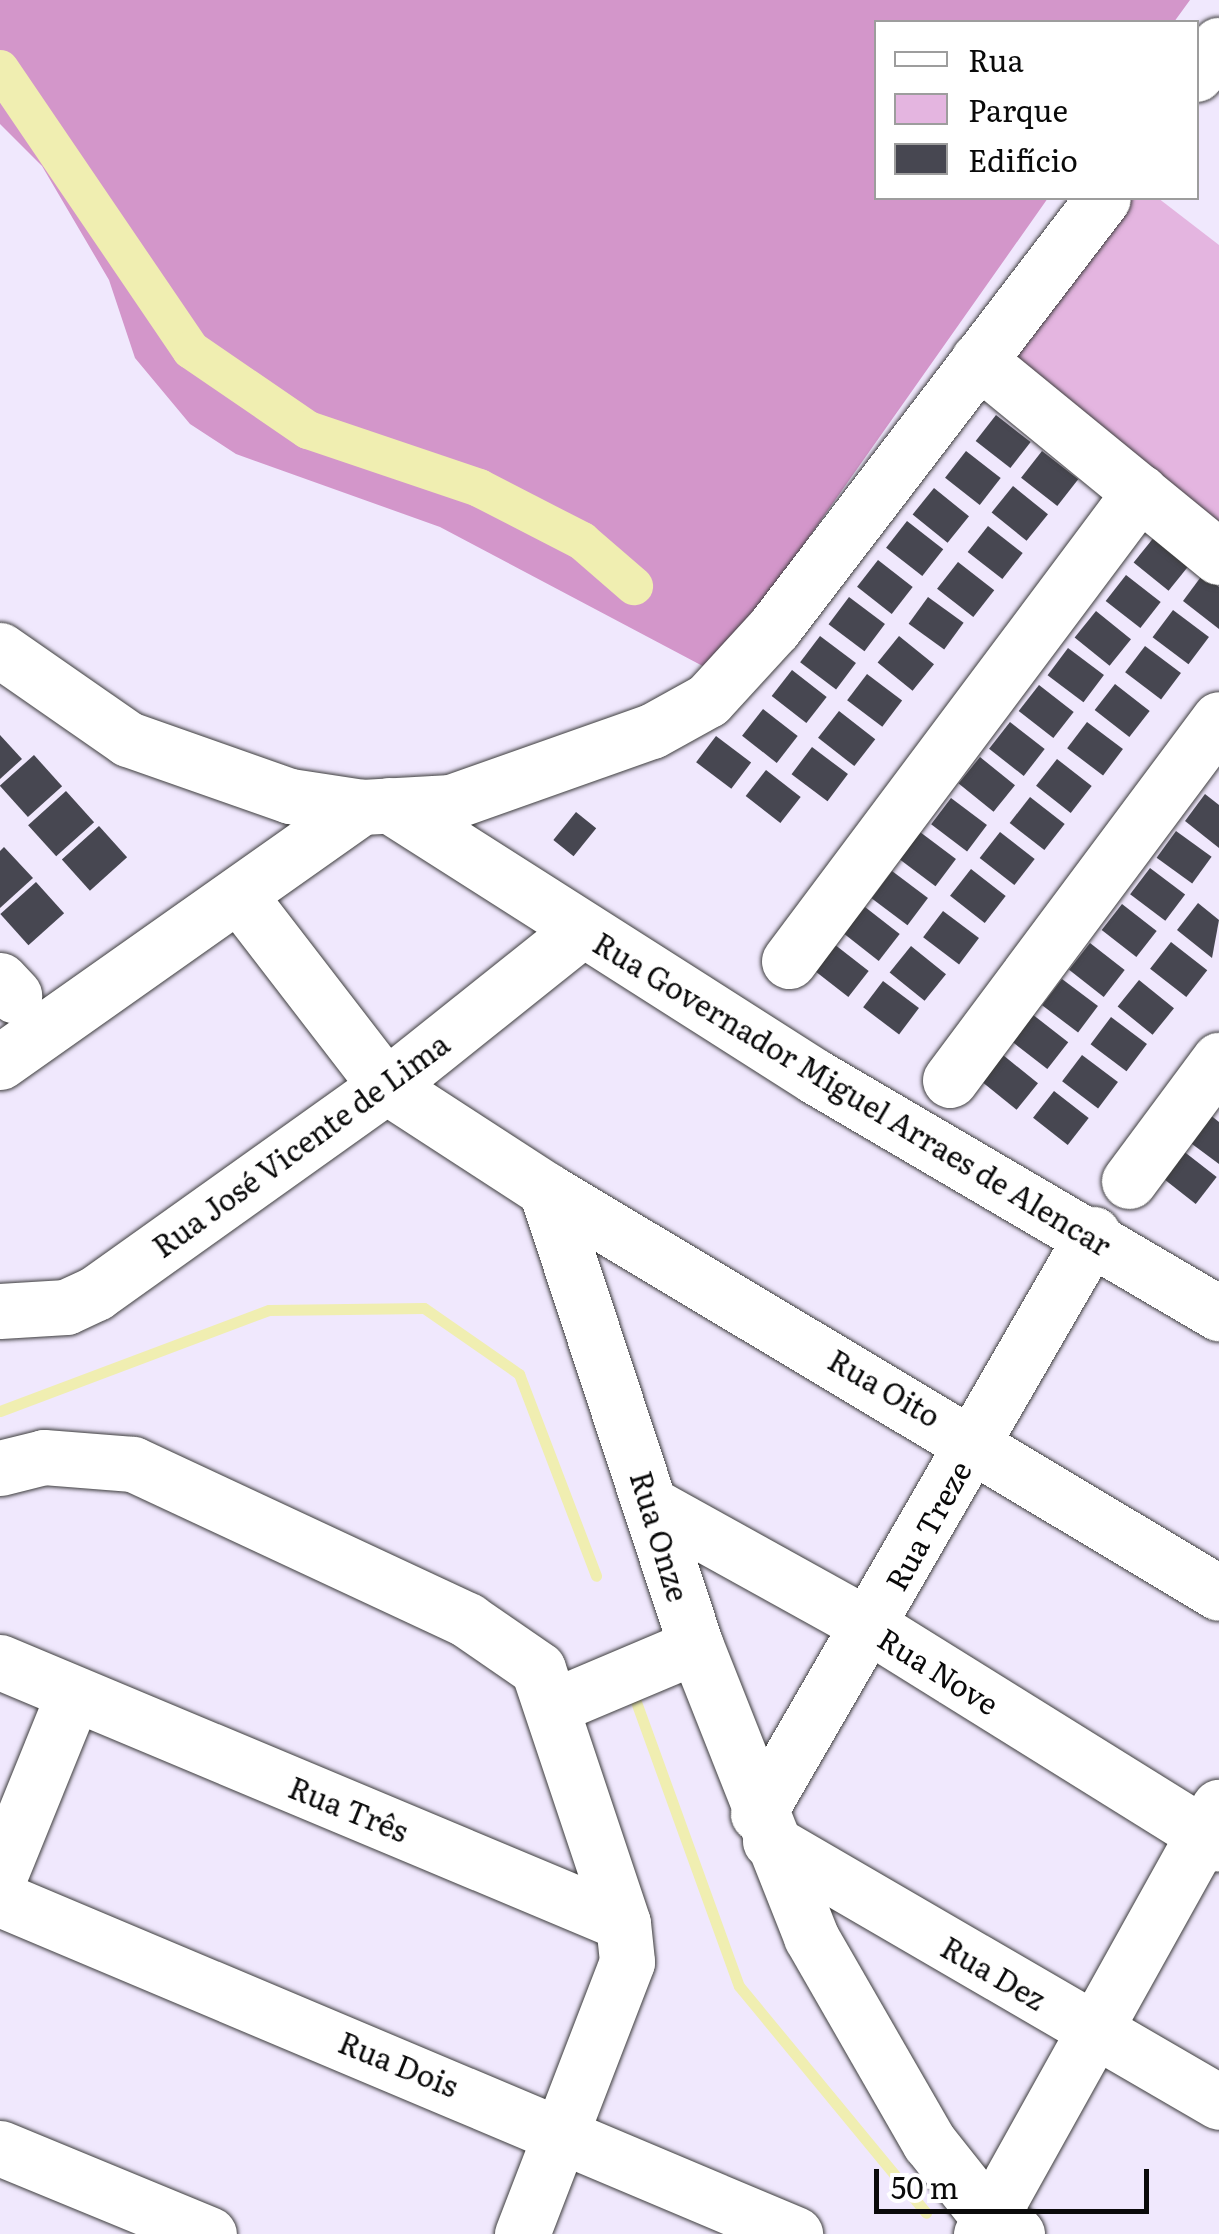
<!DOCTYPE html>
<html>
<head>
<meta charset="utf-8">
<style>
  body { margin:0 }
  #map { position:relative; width:1219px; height:2234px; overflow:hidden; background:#f0e8fd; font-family:Literata,serif }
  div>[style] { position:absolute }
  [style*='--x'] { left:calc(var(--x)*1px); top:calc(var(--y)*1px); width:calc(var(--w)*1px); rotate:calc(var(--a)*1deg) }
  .green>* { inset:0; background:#e4b5e0 }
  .forest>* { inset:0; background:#d396ca }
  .stream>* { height:11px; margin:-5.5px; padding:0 5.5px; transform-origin:5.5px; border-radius:5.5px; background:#f0eeb1 }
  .canal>* { height:38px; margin:-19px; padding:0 19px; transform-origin:19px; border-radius:19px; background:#f0eeb1 }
  .building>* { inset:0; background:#474751; transform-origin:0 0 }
  .roads { filter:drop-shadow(0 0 2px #3d3d3d) drop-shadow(0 0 2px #3d3d3d) }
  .minor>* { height:55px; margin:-27.5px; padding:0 27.5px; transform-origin:27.5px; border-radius:27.5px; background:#fff }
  span { translate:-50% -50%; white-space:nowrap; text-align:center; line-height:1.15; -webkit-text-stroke:10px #fff; paint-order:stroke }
  .street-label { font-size:30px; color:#0a0a0a }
  .legend { position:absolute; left:874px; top:20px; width:325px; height:180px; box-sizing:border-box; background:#fff; border:2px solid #9d9d9d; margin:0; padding:12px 18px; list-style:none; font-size:30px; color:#0a0a0a }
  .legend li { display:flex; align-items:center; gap:20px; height:50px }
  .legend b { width:50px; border:2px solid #9d9d9d }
  .scale { position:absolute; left:874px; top:2169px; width:275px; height:45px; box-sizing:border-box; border:5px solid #0a0a0a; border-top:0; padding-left:12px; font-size:30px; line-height:35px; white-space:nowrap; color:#0a0a0a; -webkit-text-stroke:8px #fff; paint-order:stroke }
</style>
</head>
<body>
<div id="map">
  <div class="green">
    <i style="clip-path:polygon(1129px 198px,1158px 198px,1219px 245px,1219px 536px,998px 366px)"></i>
  </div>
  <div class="forest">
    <i style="clip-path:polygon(0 0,1190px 0,1174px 22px,876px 22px,876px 198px,1048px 198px,714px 672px,440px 527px,236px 454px,190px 424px,135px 358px,109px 280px,42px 166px,0 124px)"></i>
  </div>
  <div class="stream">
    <i style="--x:0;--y:1411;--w:287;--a:-20.6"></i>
    <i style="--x:269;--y:1310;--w:155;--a:-0.7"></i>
    <i style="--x:424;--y:1308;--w:116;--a:34.8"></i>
    <i style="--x:519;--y:1374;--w:216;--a:69.1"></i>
    <i style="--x:635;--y:1699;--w:305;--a:70.1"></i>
    <i style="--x:739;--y:1986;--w:294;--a:50.5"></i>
  </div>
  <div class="canal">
    <i style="--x:0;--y:69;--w:340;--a:55.8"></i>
    <i style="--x:191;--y:350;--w:142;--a:34.4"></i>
    <i style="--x:308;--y:430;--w:181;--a:18.7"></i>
    <i style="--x:479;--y:488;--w:116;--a:27.2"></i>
    <i style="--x:582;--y:541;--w:69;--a:40.9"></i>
  </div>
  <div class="building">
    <i style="left:996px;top:415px;width:44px;height:33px;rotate:38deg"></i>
    <i style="left:966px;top:451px;width:44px;height:34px;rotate:38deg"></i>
    <i style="left:1042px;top:451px;width:46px;height:34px;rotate:38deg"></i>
    <i style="left:1013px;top:486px;width:45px;height:34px;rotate:39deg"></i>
    <i style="left:934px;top:488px;width:45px;height:34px;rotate:39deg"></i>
    <i style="left:907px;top:521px;width:46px;height:34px;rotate:38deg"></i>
    <i style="left:988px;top:526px;width:44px;height:33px;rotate:38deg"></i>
    <i style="left:1155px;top:536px;width:45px;height:34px;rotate:39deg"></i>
    <i style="left:878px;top:560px;width:44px;height:34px;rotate:38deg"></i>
    <i style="left:958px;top:562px;width:46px;height:34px;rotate:38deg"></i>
    <i style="clip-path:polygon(1203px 574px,1219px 587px,1219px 629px,1183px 601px)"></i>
    <i style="left:1126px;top:575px;width:44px;height:33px;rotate:38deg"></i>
    <i style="left:849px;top:597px;width:45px;height:34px;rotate:37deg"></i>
    <i style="left:928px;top:597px;width:44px;height:33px;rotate:36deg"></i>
    <i style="left:1173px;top:610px;width:45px;height:34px;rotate:37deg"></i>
    <i style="left:1096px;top:611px;width:45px;height:34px;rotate:39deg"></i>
    <i style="left:820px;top:636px;width:45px;height:33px;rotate:37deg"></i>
    <i style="left:899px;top:636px;width:45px;height:34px;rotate:39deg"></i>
    <i style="left:1145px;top:646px;width:45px;height:33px;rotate:37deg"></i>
    <i style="left:1068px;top:648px;width:45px;height:34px;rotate:37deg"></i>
    <i style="left:792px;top:670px;width:44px;height:33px;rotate:38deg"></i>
    <i style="left:867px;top:674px;width:44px;height:33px;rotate:37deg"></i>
    <i style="left:1115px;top:684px;width:44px;height:33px;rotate:38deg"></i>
    <i style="left:1039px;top:685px;width:44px;height:33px;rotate:38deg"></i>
    <i style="left:763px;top:709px;width:44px;height:34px;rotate:38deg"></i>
    <i style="left:839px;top:711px;width:46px;height:34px;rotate:38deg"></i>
    <i style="left:1010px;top:722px;width:44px;height:34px;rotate:38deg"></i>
    <i style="left:1087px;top:722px;width:45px;height:33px;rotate:37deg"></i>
    <i style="clip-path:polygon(0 735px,22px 759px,0 779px)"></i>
    <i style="left:716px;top:736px;width:44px;height:33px;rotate:37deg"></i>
    <i style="left:812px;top:747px;width:45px;height:34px;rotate:37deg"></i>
    <i style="left:34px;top:755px;width:42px;height:46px;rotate:48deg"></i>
    <i style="left:980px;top:757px;width:45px;height:34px;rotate:39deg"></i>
    <i style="left:1057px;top:759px;width:44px;height:34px;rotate:38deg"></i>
    <i style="left:766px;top:770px;width:44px;height:33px;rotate:38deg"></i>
    <i style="left:66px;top:791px;width:42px;height:51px;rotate:48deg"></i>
    <i style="clip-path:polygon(1205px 794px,1219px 805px,1219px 848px,1185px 821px)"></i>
    <i style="left:1030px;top:797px;width:44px;height:33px;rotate:38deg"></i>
    <i style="left:951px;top:798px;width:45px;height:33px;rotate:37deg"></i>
    <i style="left:576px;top:812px;width:26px;height:36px;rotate:39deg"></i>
    <i style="left:99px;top:826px;width:42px;height:50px;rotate:48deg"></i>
    <i style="left:1176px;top:831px;width:44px;height:33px;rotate:36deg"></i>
    <i style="left:920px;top:832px;width:45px;height:34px;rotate:37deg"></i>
    <i style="left:1000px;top:832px;width:44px;height:33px;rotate:38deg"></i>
    <i style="clip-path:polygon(4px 847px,33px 878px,0 908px,0 851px)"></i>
    <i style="left:1150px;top:868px;width:44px;height:33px;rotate:37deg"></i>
    <i style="left:971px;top:869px;width:44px;height:34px;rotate:38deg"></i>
    <i style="left:892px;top:871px;width:45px;height:34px;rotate:37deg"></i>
    <i style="left:36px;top:882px;width:42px;height:48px;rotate:48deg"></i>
    <i style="clip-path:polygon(1198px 903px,1219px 920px,1212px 958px,1177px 930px)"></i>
    <i style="left:1122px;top:904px;width:44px;height:33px;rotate:38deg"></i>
    <i style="left:865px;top:907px;width:44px;height:34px;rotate:38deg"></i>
    <i style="left:943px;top:911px;width:45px;height:33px;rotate:37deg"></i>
    <i style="left:1171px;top:942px;width:46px;height:34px;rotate:38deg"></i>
    <i style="left:1090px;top:943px;width:44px;height:34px;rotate:38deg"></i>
    <i style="left:834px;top:944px;width:44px;height:33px;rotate:38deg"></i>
    <i style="left:911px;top:946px;width:45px;height:34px;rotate:39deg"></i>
    <i style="left:1062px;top:979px;width:45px;height:33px;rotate:37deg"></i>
    <i style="left:1139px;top:980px;width:45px;height:34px;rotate:39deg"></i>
    <i style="left:883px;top:981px;width:45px;height:33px;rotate:37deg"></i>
    <i style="left:1032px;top:1014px;width:46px;height:34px;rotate:38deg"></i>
    <i style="left:1111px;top:1017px;width:45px;height:34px;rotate:37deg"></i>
    <i style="left:1003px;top:1055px;width:45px;height:34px;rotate:39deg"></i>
    <i style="left:1082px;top:1055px;width:45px;height:33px;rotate:37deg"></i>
    <i style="left:1054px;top:1091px;width:44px;height:34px;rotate:38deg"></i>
    <i style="clip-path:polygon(1209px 1114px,1219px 1122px,1219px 1164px,1188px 1141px)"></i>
    <i style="left:1182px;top:1150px;width:44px;height:34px;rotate:38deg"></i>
  </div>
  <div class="roads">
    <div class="minor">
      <i style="--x:1196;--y:74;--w:37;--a:-52"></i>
      <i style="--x:978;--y:360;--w:311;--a:39.3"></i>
      <i style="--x:0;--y:650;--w:156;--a:34.8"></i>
      <i style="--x:128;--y:739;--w:172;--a:19.4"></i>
      <i style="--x:290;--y:796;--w:73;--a:8.7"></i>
      <i style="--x:362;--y:807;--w:89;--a:-3.2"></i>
      <i style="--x:451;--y:802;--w:213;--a:-19.5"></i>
      <i style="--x:652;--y:731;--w:64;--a:-29"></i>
      <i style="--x:708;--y:700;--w:98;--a:-47.5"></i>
      <i style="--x:774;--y:628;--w:541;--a:-52.58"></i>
      <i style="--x:389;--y:805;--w:506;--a:32.5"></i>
      <i style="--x:816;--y:1077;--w:467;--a:30.4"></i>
      <i style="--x:241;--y:898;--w:237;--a:52.4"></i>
      <i style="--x:386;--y:1086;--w:191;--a:33"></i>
      <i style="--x:546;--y:1190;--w:480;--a:71.8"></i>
      <i style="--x:696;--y:1646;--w:313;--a:68.4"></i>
      <i style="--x:811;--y:1937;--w:237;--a:60.1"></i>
      <i style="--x:929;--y:2142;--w:98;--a:51.6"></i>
      <i style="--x:990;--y:2219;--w:31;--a:29"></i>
      <i style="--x:789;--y:961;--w:586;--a:-53.19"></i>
      <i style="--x:0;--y:980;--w:21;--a:47"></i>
      <i style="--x:0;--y:1062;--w:443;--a:-35.2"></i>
      <i style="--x:950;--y:1080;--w:450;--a:-53.3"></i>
      <i style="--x:1129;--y:1181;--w:151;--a:-53.4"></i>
      <i style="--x:546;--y:1190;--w:784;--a:30.91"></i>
      <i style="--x:0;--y:1311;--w:66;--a:-3.5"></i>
      <i style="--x:66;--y:1307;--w:33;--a:-25"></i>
      <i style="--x:96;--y:1293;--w:356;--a:-35.5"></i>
      <i style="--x:386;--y:1086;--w:248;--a:-38.6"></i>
      <i style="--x:0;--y:1468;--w:45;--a:-14"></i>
      <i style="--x:44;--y:1457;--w:89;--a:4.5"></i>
      <i style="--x:133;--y:1464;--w:369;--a:25"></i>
      <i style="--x:467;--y:1620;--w:86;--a:34.6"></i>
      <i style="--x:538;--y:1669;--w:268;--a:71.5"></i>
      <i style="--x:623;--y:1923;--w:39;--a:84"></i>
      <i style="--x:627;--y:1962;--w:292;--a:111.1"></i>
      <i style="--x:653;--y:1506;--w:249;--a:29"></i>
      <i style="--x:871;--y:1627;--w:410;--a:31.9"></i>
      <i style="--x:0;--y:1662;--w:675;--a:22.73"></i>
      <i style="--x:556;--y:1705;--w:152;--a:-22.9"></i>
      <i style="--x:758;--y:1814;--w:670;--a:-59.99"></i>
      <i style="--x:770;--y:1841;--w:519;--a:30.17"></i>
      <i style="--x:0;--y:1875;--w:194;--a:-67.9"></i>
      <i style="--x:0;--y:1899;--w:863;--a:22.85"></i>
      <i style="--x:0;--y:2148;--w:226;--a:22.4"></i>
      <i style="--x:981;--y:2234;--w:489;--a:-60.9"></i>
    </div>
  </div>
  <div class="street-label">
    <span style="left:853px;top:1093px;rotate:31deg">Rua Governador Miguel Arraes de Alencar</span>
    <span style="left:300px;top:1144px;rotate:-36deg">Rua José Vicente de Lima</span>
    <span style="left:885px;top:1387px;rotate:30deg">Rua Oito</span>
    <span style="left:927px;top:1525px;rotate:-61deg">Rua Treze</span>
    <span style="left:661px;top:1536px;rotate:73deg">Rua Onze</span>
    <span style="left:939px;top:1670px;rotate:32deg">Rua Nove</span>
    <span style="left:349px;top:1808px;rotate:22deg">Rua Três</span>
    <span style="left:994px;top:1972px;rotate:30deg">Rua Dez</span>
    <span style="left:399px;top:2063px;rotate:22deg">Rua Dois</span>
  </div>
  <ul class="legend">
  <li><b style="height:12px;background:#fff"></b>Rua</li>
  <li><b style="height:28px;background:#e4b5e0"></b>Parque</li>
  <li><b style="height:28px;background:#474751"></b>Edifício</li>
  </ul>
  <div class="scale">50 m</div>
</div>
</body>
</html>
